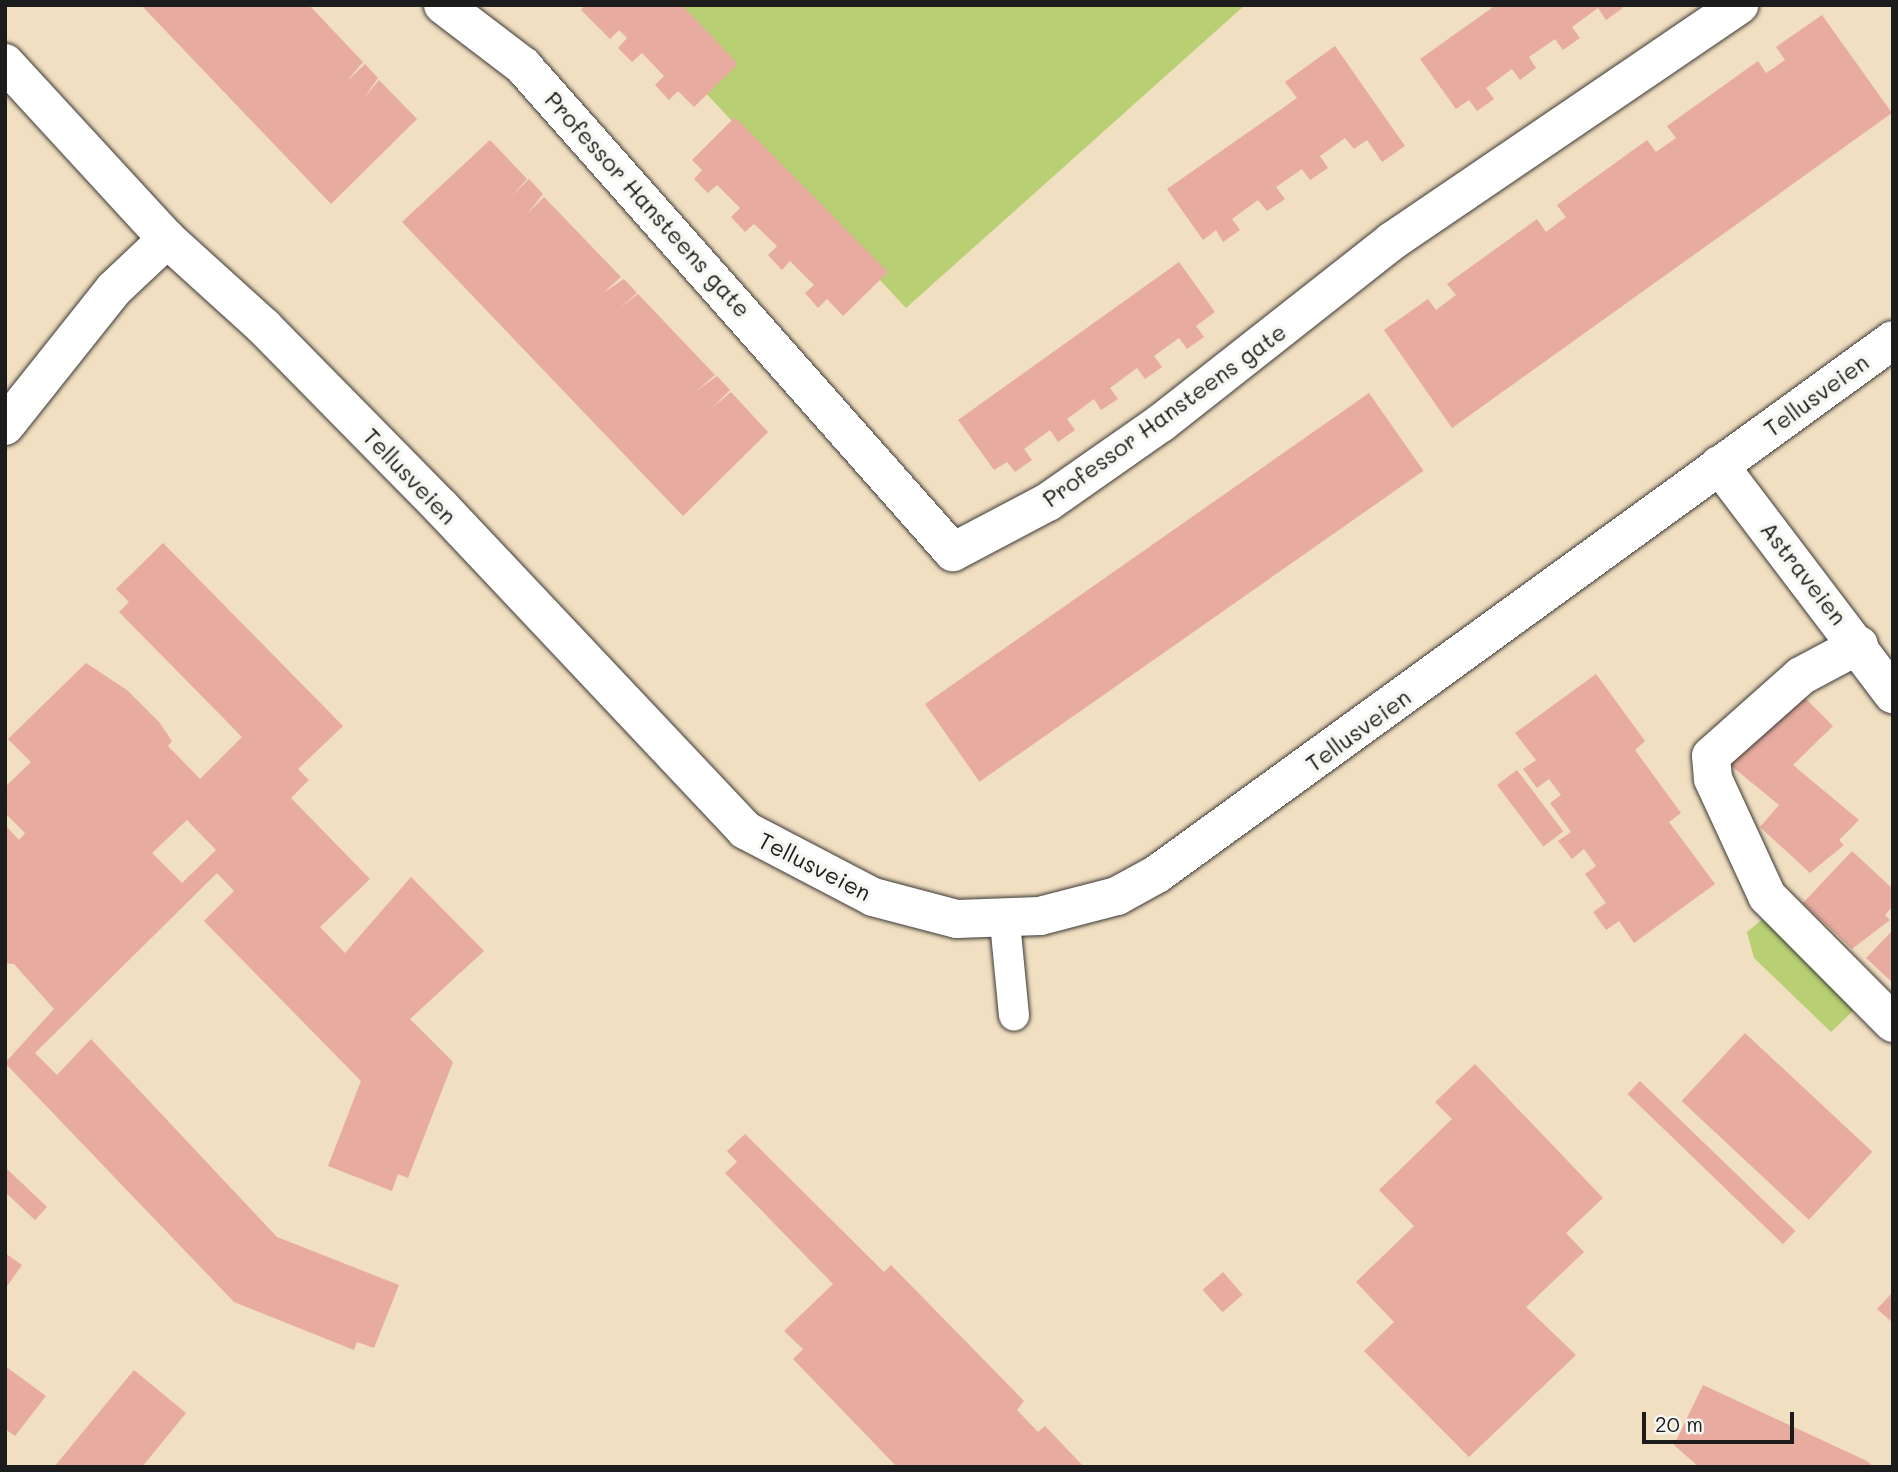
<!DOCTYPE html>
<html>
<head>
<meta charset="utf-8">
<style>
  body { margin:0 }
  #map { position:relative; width:1898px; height:1472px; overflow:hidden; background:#f1dfc1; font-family:Mali,sans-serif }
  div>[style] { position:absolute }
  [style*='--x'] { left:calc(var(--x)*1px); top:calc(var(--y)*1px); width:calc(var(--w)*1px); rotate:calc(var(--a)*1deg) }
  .green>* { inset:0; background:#b8cf74 }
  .building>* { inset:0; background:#e7ab9f; transform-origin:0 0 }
  .roads { filter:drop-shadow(0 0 2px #3c3935) drop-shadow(0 0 2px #3c3935) }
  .lane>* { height:30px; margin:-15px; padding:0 15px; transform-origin:15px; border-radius:15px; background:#fff }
  .street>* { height:38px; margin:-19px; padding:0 19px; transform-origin:19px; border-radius:19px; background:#fff }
  .secondary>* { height:38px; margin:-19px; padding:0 19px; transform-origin:19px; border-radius:19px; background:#fff }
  span { translate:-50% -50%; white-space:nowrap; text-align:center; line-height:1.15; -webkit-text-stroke:7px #f6f6f2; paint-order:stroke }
  .street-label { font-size:23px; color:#1c1c1c }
  .frame { position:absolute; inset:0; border:7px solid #1c1c1c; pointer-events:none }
  .scale { position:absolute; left:1642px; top:1412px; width:152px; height:32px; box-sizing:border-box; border:4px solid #1c1c1c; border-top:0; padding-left:9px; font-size:21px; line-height:24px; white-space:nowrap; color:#1c1c1c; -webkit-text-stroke:5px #f6f6f2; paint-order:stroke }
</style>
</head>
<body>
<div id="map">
  <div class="green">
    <i style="clip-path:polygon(624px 5px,1245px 5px,906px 308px)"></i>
    <i style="clip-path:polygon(1764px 918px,1855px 1009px,1831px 1032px,1754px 958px,1747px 932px)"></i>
  </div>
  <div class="building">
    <i style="clip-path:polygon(141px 5px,309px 5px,363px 62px,347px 81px,365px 64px,378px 78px,364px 98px,379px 80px,417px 119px,331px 204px)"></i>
    <i style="clip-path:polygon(585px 5px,682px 5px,738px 64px,694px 107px,678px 91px,669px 100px,655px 85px,664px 76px,642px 53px,632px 62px,618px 48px,627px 38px,619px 30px,610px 39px,581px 10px)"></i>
    <i style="clip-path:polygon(1496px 5px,1622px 5px,1623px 8px,1606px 20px,1598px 8px,1572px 27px,1580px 38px,1563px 50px,1555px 39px,1529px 57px,1536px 68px,1520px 80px,1512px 69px,1486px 88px,1494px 99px,1477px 111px,1469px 100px,1456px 109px,1420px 59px)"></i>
    <i style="clip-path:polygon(1822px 15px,1892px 113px,1452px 428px,1384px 330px,1428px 299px,1436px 310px,1456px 295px,1447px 284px,1537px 219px,1546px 232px,1566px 217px,1557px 205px,1647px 140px,1656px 152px,1676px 138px,1667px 126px,1758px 61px,1766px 73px,1785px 60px,1776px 47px)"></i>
    <i style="clip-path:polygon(1335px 46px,1405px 146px,1382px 162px,1367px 140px,1354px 149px,1345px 138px,1320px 156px,1328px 168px,1310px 180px,1302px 169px,1276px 187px,1285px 199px,1267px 211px,1258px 200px,1232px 219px,1240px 230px,1223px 242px,1216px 230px,1203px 240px,1167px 189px,1297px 98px,1285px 82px)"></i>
    <i style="clip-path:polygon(735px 117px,888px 272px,843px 316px,827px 299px,818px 308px,805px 293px,814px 285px,790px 261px,782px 270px,768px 255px,777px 246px,754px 224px,745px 232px,731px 217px,740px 208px,717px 185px,708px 193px,694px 179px,702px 170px,692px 160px)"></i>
    <i style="clip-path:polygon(490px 140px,527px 179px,511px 197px,529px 179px,543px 194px,527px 214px,544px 197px,621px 277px,603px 293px,624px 279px,637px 293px,619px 309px,638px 294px,715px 375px,696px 391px,717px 376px,730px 390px,712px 408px,731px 392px,768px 432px,683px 516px,402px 222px)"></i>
    <i style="clip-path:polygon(1179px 262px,1215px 312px,1196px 326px,1204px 337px,1187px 349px,1179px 338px,1154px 356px,1162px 367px,1145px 379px,1137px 368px,1110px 388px,1118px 399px,1101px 410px,1094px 399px,1067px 419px,1075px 430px,1058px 442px,1050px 430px,1024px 449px,1032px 460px,1015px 472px,1007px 462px,994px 470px,958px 420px)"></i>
    <i style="left:1369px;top:393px;width:95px;height:542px;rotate:55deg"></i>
    <i style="clip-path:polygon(evenodd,163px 543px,343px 726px,298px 769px,309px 780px,291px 798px,370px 879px,320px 927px,345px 953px,411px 877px,484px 951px,410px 1019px,453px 1062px,408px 1178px,398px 1174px,392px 1191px,328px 1166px,361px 1081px,204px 921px,234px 891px,217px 873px,35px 1053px,57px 1075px,91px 1039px,277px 1237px,399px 1285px,374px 1348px,357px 1342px,354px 1350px,234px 1302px,5px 1063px,54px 1009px,14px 964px,5px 963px,5px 825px,19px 840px,25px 833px,5px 813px,5px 787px,31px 762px,8px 739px,86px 663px,127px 690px,159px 722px,172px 741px,168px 746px,200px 779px,242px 737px,119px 612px,129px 602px,116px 589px,163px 543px,187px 820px,216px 850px,182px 883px,152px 853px,187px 820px)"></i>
    <i style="clip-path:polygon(1596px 674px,1645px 741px,1635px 750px,1681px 813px,1669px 822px,1715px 884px,1634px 943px,1619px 921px,1606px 930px,1593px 912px,1606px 903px,1585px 874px,1596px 866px,1584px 849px,1572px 859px,1558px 841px,1571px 832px,1550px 803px,1561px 795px,1549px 779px,1537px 788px,1523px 769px,1536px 760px,1515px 733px)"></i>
    <i style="clip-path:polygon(1800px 693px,1833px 726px,1793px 765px,1859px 820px,1839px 840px,1844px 845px,1810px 873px,1760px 827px,1779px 805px,1729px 764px)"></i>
    <i style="left:1517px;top:770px;width:77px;height:25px;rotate:53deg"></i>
    <i style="clip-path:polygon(1852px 851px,1893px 889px,1893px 906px,1885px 915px,1890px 920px,1852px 949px,1803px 903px)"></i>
    <i style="clip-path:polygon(1893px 930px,1893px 983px,1866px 958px)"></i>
    <i style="left:1745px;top:1033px;width:174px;height:93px;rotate:43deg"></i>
    <i style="clip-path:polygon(1475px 1064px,1603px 1198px,1566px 1233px,1584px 1252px,1526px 1307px,1576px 1355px,1469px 1457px,1364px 1351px,1394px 1322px,1356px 1282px,1414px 1226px,1379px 1190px,1452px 1119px,1435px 1102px)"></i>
    <i style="left:1640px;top:1081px;width:216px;height:18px;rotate:44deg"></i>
    <i style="clip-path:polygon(745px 1134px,884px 1272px,891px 1265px,1024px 1401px,1017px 1410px,1038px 1432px,1045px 1426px,1084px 1467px,897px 1467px,793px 1359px,803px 1349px,784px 1331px,833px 1284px,725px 1173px,737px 1162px,727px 1151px)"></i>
    <i style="clip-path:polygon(5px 1167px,47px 1207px,35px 1220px,5px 1192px)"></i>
    <i style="clip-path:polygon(5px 1253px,22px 1265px,5px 1289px)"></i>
    <i style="left:1223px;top:1272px;width:30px;height:27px;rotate:49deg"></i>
    <i style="clip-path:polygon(1893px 1292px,1893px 1323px,1877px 1309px)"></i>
    <i style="clip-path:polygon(5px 1366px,46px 1396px,15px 1436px,5px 1429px)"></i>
    <i style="clip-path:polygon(134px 1370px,186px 1413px,142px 1467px,54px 1467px)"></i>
    <i style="clip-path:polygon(1703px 1385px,1867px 1461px,1874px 1467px,1699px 1467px,1674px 1445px)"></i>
  </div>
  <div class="roads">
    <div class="lane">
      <i style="--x:1005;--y:922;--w:94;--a:84.5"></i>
    </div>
    <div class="street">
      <i style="--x:443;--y:5;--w:101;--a:37.3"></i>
      <i style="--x:523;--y:66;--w:649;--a:48.5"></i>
      <i style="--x:953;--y:552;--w:107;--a:-27.8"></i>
      <i style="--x:1048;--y:502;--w:138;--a:-35"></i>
      <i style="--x:1161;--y:423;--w:294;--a:-38.2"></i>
      <i style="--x:1392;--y:241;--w:420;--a:-34.2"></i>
      <i style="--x:1719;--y:465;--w:288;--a:52.8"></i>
      <i style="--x:1859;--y:645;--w:66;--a:151.9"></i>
      <i style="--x:1801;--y:676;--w:120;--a:138.4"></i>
      <i style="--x:1711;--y:756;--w:23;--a:85"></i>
      <i style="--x:1713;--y:779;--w:129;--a:65.2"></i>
      <i style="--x:1767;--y:896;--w:179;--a:45.2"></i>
    </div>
    <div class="secondary">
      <i style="--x:5;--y:63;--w:239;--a:47.4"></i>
      <i style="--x:167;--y:239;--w:131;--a:42.2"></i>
      <i style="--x:264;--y:327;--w:252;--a:45.5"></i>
      <i style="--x:441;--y:507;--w:444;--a:46.7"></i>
      <i style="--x:745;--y:830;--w:144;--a:27.6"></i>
      <i style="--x:873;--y:897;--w:87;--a:14.7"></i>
      <i style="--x:957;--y:919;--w:83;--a:-2.1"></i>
      <i style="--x:1040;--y:916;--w:80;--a:-14.6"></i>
      <i style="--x:1117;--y:896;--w:46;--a:-28.8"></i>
      <i style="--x:1157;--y:874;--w:909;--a:-35.96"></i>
      <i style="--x:5;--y:426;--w:175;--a:-51.5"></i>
      <i style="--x:114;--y:289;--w:73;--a:-43.3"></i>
    </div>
  </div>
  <div class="street-label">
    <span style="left:648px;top:204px;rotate:48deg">Professor Hansteens gate</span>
    <span style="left:1816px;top:395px;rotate:-36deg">Tellusveien</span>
    <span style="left:1164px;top:415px;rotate:-36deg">Professor Hansteens gate</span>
    <span style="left:410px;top:476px;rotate:46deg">Tellusveien</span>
    <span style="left:1804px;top:573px;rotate:52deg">Astraveien</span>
    <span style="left:1358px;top:730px;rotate:-36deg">Tellusveien</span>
    <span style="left:815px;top:866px;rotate:27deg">Tellusveien</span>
  </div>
  <div class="frame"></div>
  <div class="scale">20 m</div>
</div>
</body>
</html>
